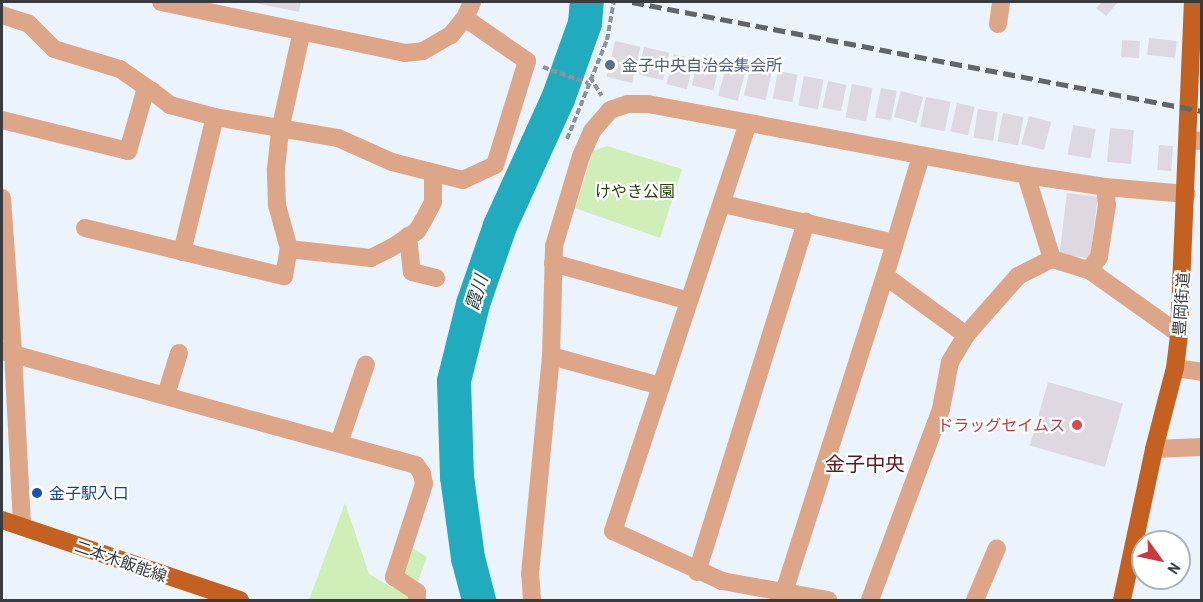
<!DOCTYPE html>
<html>
<head>
<meta charset="utf-8">
<style>
  body { margin:0 }
  #map { position:relative; width:1203px; height:602px; overflow:hidden; background:#ebf3fd; font-family:"Archivo Narrow","Noto Sans JP",sans-serif }
  div>[style] { position:absolute }
  [style*='--x'] { left:calc(var(--x)*1px); top:calc(var(--y)*1px); width:calc(var(--w)*1px); rotate:calc(var(--a)*1deg) }
  .green>* { inset:0; background:#cfeeb8 }
  .river>* { height:34px; margin:-17px; padding:0 17px; transform-origin:17px; border-radius:17px; background:#21abbf }
  .building>* { inset:0; background:#ddd8e2; transform-origin:0 0 }
  .path>* { height:4px; margin-top:-2px; transform-origin:0; background:repeating-linear-gradient(90deg,#8e939a 0 6px,transparent 0 9px) }
  .minor>* { height:18px; margin:-9px; padding:0 9px; transform-origin:9px; border-radius:9px; background:#dea689 }
  .major>* { height:18px; margin:-9px; padding:0 9px; transform-origin:9px; border-radius:9px; background:#c46120 }
  .rail>* { height:4.5px; margin-top:-2.25px; transform-origin:0; background:repeating-linear-gradient(90deg,#62666b 0 12px,transparent 0 18px) }
  .dots>* { width:16px; height:16px; translate:-50% -50%; box-sizing:border-box; border:3px solid #fff; border-radius:50% }
  span { translate:-50% -50%; white-space:nowrap; text-align:center; line-height:1.15; -webkit-text-stroke:4.5px #fff; paint-order:stroke }
  .service-label { font-size:16px; color:#4e5e75 }
  .left { translate:0 -50%; text-align:left }
  .park-label { font-size:16px; color:#27410b }
  .street-label { font-size:16px; color:#383b3f }
  .health-label { font-size:16px; color:#be3a42 }
  .right { translate:-100% -50%; text-align:right }
  .transit-label { font-size:16px; color:#164399 }
  .water-label { font-size:18px; color:#1f3538; font-style:italic }
  .quarter-label { font-size:20px; color:#5c171a }
  .frame { position:absolute; inset:0; border:3px solid #383b3f; pointer-events:none }
  .north { position:absolute; left:1131px; top:530px; width:60px; height:60px; box-sizing:border-box; background:#fff; border:2px solid #afb1b2; border-radius:50%; rotate:123deg; font-size:16px; font-weight:700; line-height:24px; text-align:center; color:#383b3f }
  .north::after { content:''; display:block; margin:auto; width:21px; height:27px; background:#c93a41; clip-path:polygon(50% 0,100% 100%,50% 72%,0 100%) }
</style>
</head>
<body>
<div id="map">
  <div class="green">
    <i style="clip-path:polygon(607px 146px,682px 169px,660px 238px,575px 208px,593px 151px)"></i>
    <i style="clip-path:polygon(345px 503px,369px 574px,393px 588px,409px 546px,427px 557px,411px 600px,309px 600px)"></i>
  </div>
  <div class="river">
    <i style="--x:479;--y:600;--w:43;--a:-104.7"></i>
    <i style="--x:468;--y:558;--w:82;--a:-97.7"></i>
    <i style="--x:457;--y:477;--w:96;--a:-91.8"></i>
    <i style="--x:454;--y:381;--w:79;--a:-76.1"></i>
    <i style="--x:473;--y:304;--w:83;--a:-70.9"></i>
    <i style="--x:500;--y:226;--w:140;--a:-65.5"></i>
    <i style="--x:558;--y:99;--w:81;--a:-70.4"></i>
    <i style="--x:585;--y:23;--w:21;--a:-85"></i>
  </div>
  <div class="building">
    <i style="clip-path:polygon(251px 2px,301px 2px,299px 12px)"></i>
    <i style="clip-path:polygon(1102px 2px,1118px 2px,1106px 16px,1096px 8px)"></i>
    <i style="left:1149px;top:38px;width:28px;height:17px;rotate:6deg"></i>
    <i style="left:1122px;top:40px;width:18px;height:17px;rotate:3deg"></i>
    <i style="left:615px;top:41px;width:26px;height:37px;rotate:13deg"></i>
    <i style="left:644px;top:47px;width:26px;height:28px;rotate:13deg"></i>
    <i style="left:674px;top:54px;width:21px;height:31px;rotate:14deg"></i>
    <i style="left:698px;top:59px;width:22px;height:27px;rotate:13deg"></i>
    <i style="left:728px;top:59px;width:20px;height:38px;rotate:15deg"></i>
    <i style="left:751px;top:65px;width:22px;height:31px;rotate:13deg"></i>
    <i style="left:778px;top:71px;width:20px;height:28px;rotate:11deg"></i>
    <i style="left:804px;top:76px;width:20px;height:30px;rotate:11deg"></i>
    <i style="left:828px;top:81px;width:19px;height:27px;rotate:12deg"></i>
    <i style="left:852px;top:84px;width:21px;height:34px;rotate:11deg"></i>
    <i style="left:881px;top:88px;width:16px;height:30px;rotate:11deg"></i>
    <i style="left:901px;top:91px;width:23px;height:27px;rotate:15deg"></i>
    <i style="left:926px;top:97px;width:25px;height:30px;rotate:11deg"></i>
    <i style="left:957px;top:103px;width:18px;height:29px;rotate:13deg"></i>
    <i style="left:978px;top:109px;width:20px;height:29px;rotate:9deg"></i>
    <i style="left:1003px;top:113px;width:21px;height:29px;rotate:11deg"></i>
    <i style="left:1029px;top:116px;width:23px;height:29px;rotate:15deg"></i>
    <i style="left:1073px;top:125px;width:23px;height:30px;rotate:10deg"></i>
    <i style="left:1110px;top:128px;width:24px;height:34px;rotate:5deg"></i>
    <i style="left:1159px;top:145px;width:14px;height:25px;rotate:4deg"></i>
    <i style="left:1067px;top:193px;width:31px;height:62px;rotate:7deg"></i>
    <i style="left:1048px;top:382px;width:78px;height:66px;rotate:16deg"></i>
  </div>
  <div class="path">
    <i style="--x:543;--y:67;--w:48;--a:19.6"></i>
    <i style="--x:590;--y:77;--w:22;--a:58"></i>
    <i style="--x:567;--y:139;--w:107;--a:-68"></i>
    <i style="--x:607;--y:40;--w:39;--a:-80"></i>
  </div>
  <div class="minor">
    <i style="--x:161;--y:2;--w:249;--a:11.8"></i>
    <i style="--x:405;--y:53;--w:18;--a:-6"></i>
    <i style="--x:423;--y:51;--w:32;--a:-30"></i>
    <i style="--x:451;--y:35;--w:22;--a:-51"></i>
    <i style="--x:465;--y:18;--w:17;--a:-66"></i>
    <i style="--x:2;--y:15;--w:28;--a:18"></i>
    <i style="--x:29;--y:24;--w:35;--a:45"></i>
    <i style="--x:54;--y:49;--w:69;--a:16.9"></i>
    <i style="--x:120;--y:69;--w:39;--a:35"></i>
    <i style="--x:998;--y:24;--w:22;--a:-82"></i>
    <i style="--x:2;--y:120;--w:130;--a:13.8"></i>
    <i style="--x:128;--y:151;--w:58;--a:-74.1"></i>
    <i style="--x:144;--y:95;--w:9;--a:-27"></i>
    <i style="--x:152;--y:91;--w:23;--a:38"></i>
    <i style="--x:170;--y:105;--w:47;--a:14.9"></i>
    <i style="--x:215;--y:117;--w:125;--a:9.7"></i>
    <i style="--x:338;--y:138;--w:59;--a:24"></i>
    <i style="--x:392;--y:162;--w:73;--a:14.2"></i>
    <i style="--x:463;--y:180;--w:35;--a:-25"></i>
    <i style="--x:495;--y:165;--w:109;--a:-72.9"></i>
    <i style="--x:527;--y:61;--w:75;--a:-145.3"></i>
    <i style="--x:748;--y:123;--w:430;--a:108.3"></i>
    <i style="--x:613;--y:531;--w:120;--a:24.6"></i>
    <i style="--x:722;--y:581;--w:108;--a:10.2"></i>
    <i style="--x:1188;--y:140;--w:14;--a:4"></i>
    <i style="--x:1026;--y:175;--w:88;--a:72.8"></i>
    <i style="--x:2;--y:198;--w:155;--a:85.9"></i>
    <i style="--x:13;--y:353;--w:174;--a:87"></i>
    <i style="--x:723;--y:204;--w:175;--a:12.8"></i>
    <i style="--x:85;--y:228;--w:205;--a:13.6"></i>
    <i style="--x:284;--y:276;--w:27;--a:-80"></i>
    <i style="--x:289;--y:249;--w:46;--a:-105.3"></i>
    <i style="--x:277;--y:205;--w:36;--a:-92"></i>
    <i style="--x:276;--y:169;--w:39;--a:-84"></i>
    <i style="--x:280;--y:130;--w:101;--a:-77.5"></i>
    <i style="--x:408;--y:236;--w:36;--a:84"></i>
    <i style="--x:412;--y:272;--w:25;--a:14"></i>
    <i style="--x:289;--y:249;--w:82;--a:6.3"></i>
    <i style="--x:371;--y:258;--w:22;--a:-27"></i>
    <i style="--x:391;--y:248;--w:31;--a:-33"></i>
    <i style="--x:417;--y:231;--w:12;--a:-59"></i>
    <i style="--x:423;--y:221;--w:21;--a:-62"></i>
    <i style="--x:433;--y:202;--w:28;--a:-90"></i>
    <i style="--x:182;--y:252;--w:139;--a:-76.3"></i>
    <i style="--x:553;--y:263;--w:141;--a:15.6"></i>
    <i style="--x:1089;--y:270;--w:16;--a:-52"></i>
    <i style="--x:1099;--y:257;--w:53;--a:-81.3"></i>
    <i style="--x:1107;--y:205;--w:18;--a:-96"></i>
    <i style="--x:966;--y:335;--w:79;--a:-48.6"></i>
    <i style="--x:1018;--y:276;--w:38;--a:-27"></i>
    <i style="--x:1052;--y:259;--w:39;--a:17"></i>
    <i style="--x:1089;--y:270;--w:110;--a:35.4"></i>
    <i style="--x:2;--y:351;--w:429;--a:15.4"></i>
    <i style="--x:416;--y:465;--w:11;--a:56"></i>
    <i style="--x:422;--y:474;--w:10;--a:79"></i>
    <i style="--x:424;--y:484;--w:98;--a:107.9"></i>
    <i style="--x:394;--y:577;--w:27;--a:33"></i>
    <i style="--x:417;--y:592;--w:8;--a:90"></i>
    <i style="--x:551;--y:356;--w:114;--a:15.3"></i>
    <i style="--x:1175;--y:368;--w:27;--a:8"></i>
    <i style="--x:166;--y:395;--w:44;--a:-72.8"></i>
    <i style="--x:339;--y:443;--w:83;--a:-71.1"></i>
    <i style="--x:1154;--y:449;--w:48;--a:-2.4"></i>
    <i style="--x:697;--y:572;--w:367;--a:-72.7"></i>
    <i style="--x:532;--y:600;--w:26;--a:-94"></i>
    <i style="--x:530;--y:574;--w:219;--a:-84.5"></i>
    <i style="--x:551;--y:356;--w:110;--a:-88.4"></i>
    <i style="--x:554;--y:246;--w:94;--a:-73.3"></i>
    <i style="--x:581;--y:156;--w:27;--a:-66"></i>
    <i style="--x:592;--y:131;--w:28;--a:-49"></i>
    <i style="--x:610;--y:110;--w:18;--a:-19"></i>
    <i style="--x:627;--y:104;--w:21;--a:0"></i>
    <i style="--x:648;--y:104;--w:385;--a:10.6"></i>
    <i style="--x:1026;--y:175;--w:80;--a:8.6"></i>
    <i style="--x:1105;--y:187;--w:82;--a:4.9"></i>
    <i style="--x:778;--y:600;--w:10;--a:-53"></i>
    <i style="--x:784;--y:592;--w:332;--a:-72.3"></i>
    <i style="--x:870;--y:600;--w:204;--a:-69.6"></i>
    <i style="--x:941;--y:409;--w:48;--a:-79.2"></i>
    <i style="--x:950;--y:362;--w:31;--a:-59"></i>
    <i style="--x:966;--y:335;--w:100;--a:-143.9"></i>
    <i style="--x:885;--y:276;--w:125;--a:-73.3"></i>
    <i style="--x:975;--y:600;--w:56;--a:-67.1"></i>
  </div>
  <div class="major">
    <i style="--x:2;--y:520;--w:251;--a:18.6"></i>
    <i style="--x:1122;--y:600;--w:154;--a:-78"></i>
    <i style="--x:1154;--y:449;--w:84;--a:-75.5"></i>
    <i style="--x:1175;--y:368;--w:34;--a:-83"></i>
    <i style="--x:1179;--y:334;--w:332;--a:-87.6"></i>
  </div>
  <div class="rail">
    <i style="--x:632;--y:2;--w:580;--a:10.83"></i>
  </div>
  <div class="dots">
    <i style="left:610px;top:65px;background:#5c6f8a"></i>
    <i style="left:1077px;top:425px;background:#e0444e"></i>
    <i style="left:37px;top:493px;background:#1a4fb4"></i>
  </div>
  <div class="service-label">
    <span class="left" style="left:622px;top:65px">金子中央自治会集会所</span>
  </div>
  <div class="park-label">
    <span style="left:635px;top:191px">けやき公園</span>
  </div>
  <div class="street-label">
    <span style="left:1181px;top:304px;rotate:-86deg">豊岡街道</span>
    <span style="left:121px;top:561px;rotate:19deg">二本木飯能線</span>
  </div>
  <div class="health-label">
    <span class="right" style="left:1065px;top:425px">ドラッグセイムス</span>
  </div>
  <div class="transit-label">
    <span class="left" style="left:49px;top:493px">金子駅入口</span>
  </div>
  <div class="water-label">
    <span style="left:477px;top:293px;rotate:-73deg">霞川</span>
  </div>
  <div class="quarter-label">
    <span style="left:865px;top:463px">金子中央</span>
  </div>
  <div class="frame"></div>
  <div class="north">N</div>
</div>
</body>
</html>
